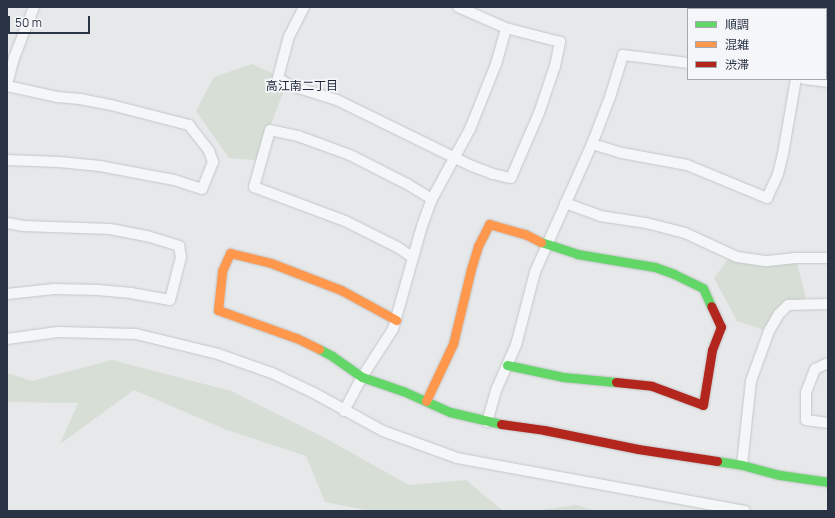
<!DOCTYPE html>
<html>
<head>
<meta charset="utf-8">
<style>
  body { margin:0 }
  #map { position:relative; width:835px; height:518px; overflow:hidden; background:#e6e8ea; font-family:Manrope,"Noto Sans JP",sans-serif }
  div>[style] { position:absolute }
  [style*='--x'] { left:calc(var(--x)*1px); top:calc(var(--y)*1px); width:calc(var(--w)*1px); rotate:calc(var(--a)*1deg) }
  .green>* { inset:0; background:#d6ded6 }
  .roads { filter:drop-shadow(0 0 1px #c4c6c8) drop-shadow(0 0 1px #c4c6c8) }
  .street>* { height:10px; margin:-5px; padding:0 5px; transform-origin:5px; border-radius:5px; background:#f5f6f7 }
  .fast>* { height:9px; margin:-4.5px; padding:0 4.5px; transform-origin:4.5px; border-radius:4.5px; background:#63d668 }
  .slow>* { height:9px; margin:-4.5px; padding:0 4.5px; transform-origin:4.5px; border-radius:4.5px; background:#ff974d }
  .jam>* { height:9px; margin:-4.5px; padding:0 4.5px; transform-origin:4.5px; border-radius:4.5px; background:#b3261e }
  span { translate:-50% -50%; white-space:nowrap; text-align:center; line-height:1.15; -webkit-text-stroke:3.5px #f4f6f9; paint-order:stroke }
  .neighbourhood-label { font-size:12px; color:#1d2536 }
  .frame { position:absolute; inset:0; border:8px solid #2b3445; pointer-events:none }
  .legend { position:absolute; left:687px; top:8px; width:140px; height:72px; box-sizing:border-box; background:#f4f6f9; border:1px solid #a4a8b1; margin:0; padding:5px 7px; list-style:none; font-size:12px; color:#2b3445 }
  .legend li { display:flex; align-items:center; gap:8px; height:20px }
  .legend b { width:20px; border:1px solid #a4a8b1 }
  .scale { position:absolute; left:8px; top:16px; width:82px; height:18px; box-sizing:border-box; border:2px solid #2b3445; border-top:0; padding-left:5px; font-size:12px; line-height:14px; white-space:nowrap; color:#2b3445; -webkit-text-stroke:3px #f4f6f9; paint-order:stroke }
</style>
</head>
<body>
<div id="map">
  <div class="green">
    <i style="clip-path:polygon(252px 64px,272px 73px,283px 93px,257px 160px,229px 158px,196px 111px,214px 77px)"></i>
    <i style="clip-path:polygon(728px 259px,761px 265px,797px 263px,806px 298px,782px 304px,764px 330px,737px 321px,714px 278px)"></i>
    <i style="clip-path:polygon(112px 360px,231px 391px,325px 438px,409px 485px,466px 480px,503px 511px,370px 511px,325px 502px,306px 456px,227px 430px,134px 390px,60px 444px,78px 403px,7px 402px,7px 373px,32px 381px)"></i>
    <i style="clip-path:polygon(576px 505px,597px 511px,533px 511px)"></i>
  </div>
  <div class="roads">
    <div class="street">
      <i style="--x:304;--y:7;--w:33;--a:117"></i>
      <i style="--x:289;--y:36;--w:43;--a:104.7"></i>
      <i style="--x:278;--y:78;--w:13;--a:32"></i>
      <i style="--x:289;--y:85;--w:50;--a:17.4"></i>
      <i style="--x:337;--y:100;--w:150;--a:26.1"></i>
      <i style="--x:472;--y:166;--w:22;--a:21"></i>
      <i style="--x:493;--y:174;--w:18;--a:13"></i>
      <i style="--x:511;--y:178;--w:71;--a:-66.7"></i>
      <i style="--x:539;--y:113;--w:50;--a:-71.2"></i>
      <i style="--x:555;--y:66;--w:25;--a:-78"></i>
      <i style="--x:560;--y:42;--w:56;--a:-165.5"></i>
      <i style="--x:506;--y:28;--w:52;--a:-156.4"></i>
      <i style="--x:804;--y:79;--w:24;--a:7"></i>
      <i style="--x:7;--y:84;--w:27;--a:-75"></i>
      <i style="--x:14;--y:58;--w:55;--a:-68.6"></i>
      <i style="--x:7;--y:86;--w:51;--a:12.4"></i>
      <i style="--x:57;--y:97;--w:23;--a:5"></i>
      <i style="--x:80;--y:99;--w:32;--a:11"></i>
      <i style="--x:111;--y:105;--w:81;--a:14.4"></i>
      <i style="--x:189;--y:125;--w:33;--a:52"></i>
      <i style="--x:209;--y:151;--w:12;--a:70"></i>
      <i style="--x:213;--y:162;--w:29;--a:112"></i>
      <i style="--x:202;--y:189;--w:29;--a:-162"></i>
      <i style="--x:174;--y:180;--w:75;--a:-169.3"></i>
      <i style="--x:100;--y:166;--w:41;--a:-174.4"></i>
      <i style="--x:59;--y:162;--w:52;--a:-177.8"></i>
      <i style="--x:592;--y:144;--w:31;--a:17"></i>
      <i style="--x:622;--y:153;--w:66;--a:10.5"></i>
      <i style="--x:687;--y:165;--w:87;--a:22.4"></i>
      <i style="--x:767;--y:198;--w:26;--a:-65"></i>
      <i style="--x:778;--y:174;--w:21;--a:-76"></i>
      <i style="--x:783;--y:154;--w:76;--a:-80.2"></i>
      <i style="--x:565;--y:203;--w:37;--a:20"></i>
      <i style="--x:600;--y:216;--w:47;--a:8.7"></i>
      <i style="--x:646;--y:223;--w:40;--a:14.4"></i>
      <i style="--x:685;--y:233;--w:57;--a:24.8"></i>
      <i style="--x:737;--y:257;--w:30;--a:8"></i>
      <i style="--x:767;--y:261;--w:29;--a:-6"></i>
      <i style="--x:796;--y:258;--w:32;--a:0"></i>
      <i style="--x:7;--y:223;--w:17;--a:10"></i>
      <i style="--x:24;--y:226;--w:86;--a:2"></i>
      <i style="--x:110;--y:229;--w:38;--a:11"></i>
      <i style="--x:147;--y:236;--w:34;--a:17"></i>
      <i style="--x:179;--y:246;--w:11;--a:80"></i>
      <i style="--x:181;--y:257;--w:44;--a:104.3"></i>
      <i style="--x:170;--y:300;--w:39;--a:-170"></i>
      <i style="--x:132;--y:293;--w:32;--a:-175"></i>
      <i style="--x:100;--y:290;--w:46;--a:-178.8"></i>
      <i style="--x:54;--y:289;--w:47;--a:173.9"></i>
      <i style="--x:412;--y:257;--w:18;--a:-146"></i>
      <i style="--x:397;--y:247;--w:58;--a:-153.4"></i>
      <i style="--x:345;--y:221;--w:97;--a:-159.5"></i>
      <i style="--x:254;--y:187;--w:59;--a:-74.3"></i>
      <i style="--x:270;--y:130;--w:29;--a:12"></i>
      <i style="--x:298;--y:136;--w:55;--a:20.1"></i>
      <i style="--x:350;--y:155;--w:64;--a:27"></i>
      <i style="--x:407;--y:184;--w:29;--a:31"></i>
      <i style="--x:7;--y:339;--w:51;--a:-7.8"></i>
      <i style="--x:58;--y:332;--w:78;--a:1.5"></i>
      <i style="--x:136;--y:334;--w:84;--a:13.7"></i>
      <i style="--x:218;--y:354;--w:57;--a:19.4"></i>
      <i style="--x:272;--y:373;--w:47;--a:25.5"></i>
      <i style="--x:314;--y:393;--w:79;--a:28.8"></i>
      <i style="--x:383;--y:431;--w:79;--a:20"></i>
      <i style="--x:457;--y:458;--w:293;--a:10.4"></i>
      <i style="--x:828;--y:363;--w:14;--a:155"></i>
      <i style="--x:815;--y:369;--w:26;--a:111"></i>
      <i style="--x:806;--y:393;--w:27;--a:90"></i>
      <i style="--x:806;--y:420;--w:22;--a:8"></i>
      <i style="--x:344;--y:411;--w:38;--a:-62"></i>
      <i style="--x:362;--y:377;--w:57;--a:-57.1"></i>
      <i style="--x:393;--y:329;--w:107;--a:-74.3"></i>
      <i style="--x:422;--y:226;--w:29;--a:-70"></i>
      <i style="--x:432;--y:199;--w:80;--a:-61.5"></i>
      <i style="--x:470;--y:129;--w:70;--a:-68.2"></i>
      <i style="--x:496;--y:64;--w:37;--a:-74"></i>
      <i style="--x:487;--y:422;--w:35;--a:-74"></i>
      <i style="--x:497;--y:388;--w:47;--a:-66.2"></i>
      <i style="--x:516;--y:345;--w:75;--a:-75.4"></i>
      <i style="--x:535;--y:272;--w:140;--a:-66"></i>
      <i style="--x:592;--y:144;--w:50;--a:-69"></i>
      <i style="--x:610;--y:97;--w:44;--a:-72.8"></i>
      <i style="--x:623;--y:55;--w:65;--a:7"></i>
      <i style="--x:742;--y:465;--w:84;--a:-83.9"></i>
      <i style="--x:751;--y:381;--w:53;--a:-70.2"></i>
      <i style="--x:769;--y:331;--w:20;--a:-60"></i>
      <i style="--x:779;--y:314;--w:13;--a:-45"></i>
      <i style="--x:788;--y:305;--w:40;--a:-1.4"></i>
    </div>
    <div class="fast">
      <i style="--x:541;--y:242;--w:38;--a:18"></i>
      <i style="--x:577;--y:254;--w:79;--a:9.5"></i>
      <i style="--x:655;--y:267;--w:20;--a:20"></i>
      <i style="--x:674;--y:274;--w:32;--a:26"></i>
      <i style="--x:703;--y:288;--w:20;--a:66"></i>
      <i style="--x:319;--y:349;--w:15;--a:28"></i>
      <i style="--x:332;--y:356;--w:37;--a:35"></i>
      <i style="--x:362;--y:377;--w:43;--a:18.9"></i>
      <i style="--x:403;--y:391;--w:51;--a:24.1"></i>
      <i style="--x:450;--y:412;--w:52;--a:13.2"></i>
      <i style="--x:507;--y:365;--w:57;--a:12.1"></i>
      <i style="--x:563;--y:377;--w:53;--a:5.4"></i>
      <i style="--x:717;--y:461;--w:25;--a:9"></i>
      <i style="--x:742;--y:465;--w:39;--a:15"></i>
      <i style="--x:780;--y:475;--w:49;--a:8.3"></i>
    </div>
    <div class="slow">
      <i style="--x:319;--y:349;--w:25;--a:-154"></i>
      <i style="--x:296;--y:338;--w:83;--a:-160.3"></i>
      <i style="--x:218;--y:310;--w:39;--a:-84"></i>
      <i style="--x:222;--y:271;--w:20;--a:-66"></i>
      <i style="--x:230;--y:253;--w:42;--a:13.7"></i>
      <i style="--x:271;--y:263;--w:75;--a:21.1"></i>
      <i style="--x:341;--y:290;--w:63;--a:28.6"></i>
      <i style="--x:426;--y:401;--w:63;--a:-64.7"></i>
      <i style="--x:453;--y:344;--w:77;--a:-76.5"></i>
      <i style="--x:471;--y:269;--w:24;--a:-73"></i>
      <i style="--x:478;--y:246;--w:25;--a:-63"></i>
      <i style="--x:489;--y:224;--w:37;--a:16"></i>
      <i style="--x:525;--y:234;--w:18;--a:27"></i>
    </div>
    <div class="jam">
      <i style="--x:616;--y:382;--w:36;--a:6"></i>
      <i style="--x:652;--y:386;--w:54;--a:20.4"></i>
      <i style="--x:703;--y:405;--w:56;--a:-80.7"></i>
      <i style="--x:712;--y:350;--w:25;--a:-69"></i>
      <i style="--x:721;--y:327;--w:23;--a:-115"></i>
      <i style="--x:501;--y:424;--w:43;--a:7.9"></i>
      <i style="--x:544;--y:430;--w:96;--a:11.4"></i>
      <i style="--x:638;--y:449;--w:80;--a:8.6"></i>
    </div>
  </div>
  <div class="neighbourhood-label">
    <span style="left:302px;top:86px">高江南二丁目</span>
  </div>
  <div class="frame"></div>
  <ul class="legend">
  <li><b style="height:5px;background:#63d668"></b>順調</li>
  <li><b style="height:5px;background:#ff974d"></b>混雑</li>
  <li><b style="height:5px;background:#b3261e"></b>渋滞</li>
  </ul>
  <div class="scale">50 m</div>
</div>
</body>
</html>
